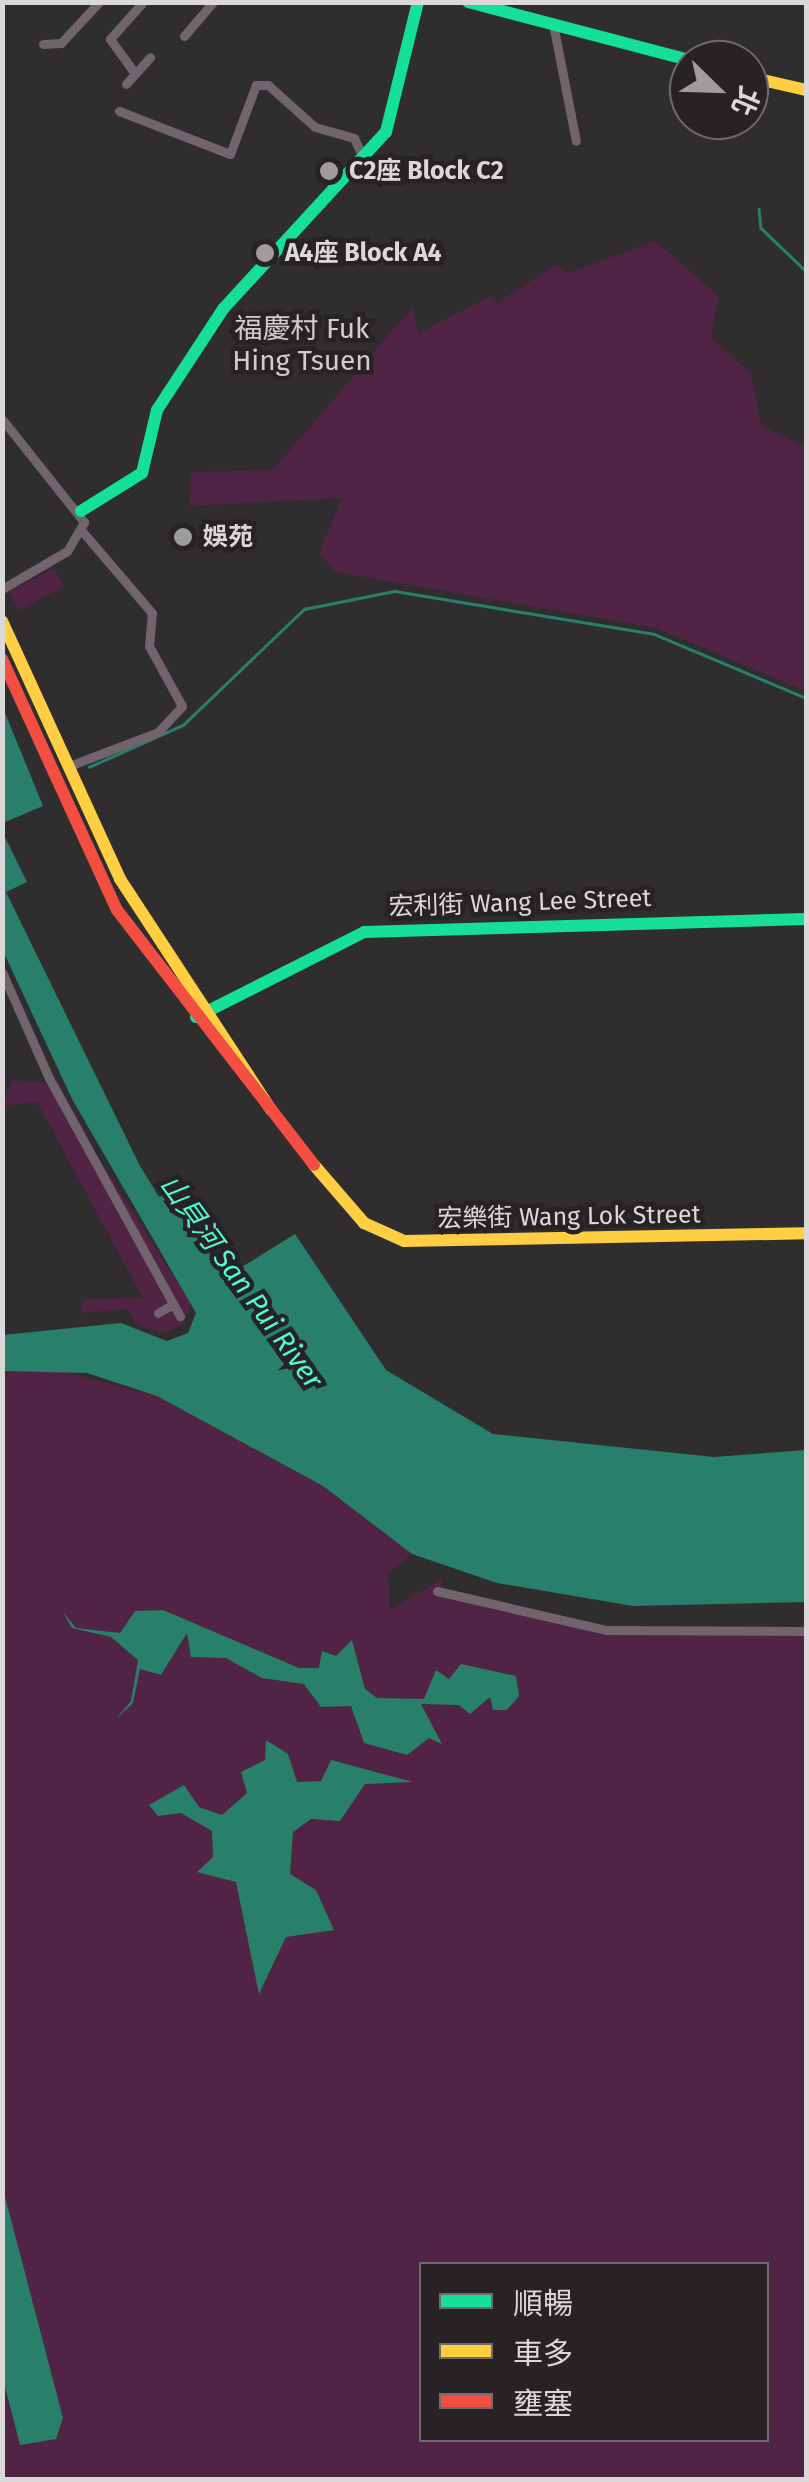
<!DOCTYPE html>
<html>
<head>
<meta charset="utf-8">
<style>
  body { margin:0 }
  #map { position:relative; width:809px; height:2482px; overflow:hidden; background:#302d2f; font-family:"Fira Sans","Noto Sans TC",sans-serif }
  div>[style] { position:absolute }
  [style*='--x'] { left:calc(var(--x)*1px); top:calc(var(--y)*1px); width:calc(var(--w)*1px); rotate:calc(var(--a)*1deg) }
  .green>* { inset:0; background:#512344; transform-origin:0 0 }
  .water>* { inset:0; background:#287f6a }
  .stream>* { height:2.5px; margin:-1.25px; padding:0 1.25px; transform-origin:1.25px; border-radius:1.25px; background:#287f6a }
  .street>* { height:9px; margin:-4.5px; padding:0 4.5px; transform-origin:4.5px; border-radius:4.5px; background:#71646d }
  .fast>* { height:12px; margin:-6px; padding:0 6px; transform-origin:6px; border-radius:6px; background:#16e098 }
  .slow>* { height:12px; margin:-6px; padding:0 6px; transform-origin:6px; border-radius:6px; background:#ffcf43 }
  .jam>* { height:12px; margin:-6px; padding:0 6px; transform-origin:6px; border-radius:6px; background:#f24e42 }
  .dots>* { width:28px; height:28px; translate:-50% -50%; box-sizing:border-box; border:5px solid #272225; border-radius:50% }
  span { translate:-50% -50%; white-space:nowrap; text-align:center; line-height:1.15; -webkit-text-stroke:9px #272225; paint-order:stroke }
  .poi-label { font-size:25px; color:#dbd8da; font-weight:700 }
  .left { translate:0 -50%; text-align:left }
  .street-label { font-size:25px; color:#dbd8da }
  .neighbourhood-label { font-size:28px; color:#d2ccd0 }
  .water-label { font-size:28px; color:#51f9d0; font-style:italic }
  .frame { position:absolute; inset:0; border:5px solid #dbd8da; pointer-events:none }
  .legend { position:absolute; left:419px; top:2262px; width:350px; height:180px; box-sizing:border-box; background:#272225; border:2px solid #6f6b6d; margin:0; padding:12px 18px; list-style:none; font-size:30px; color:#dbd8da }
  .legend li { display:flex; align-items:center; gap:20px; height:50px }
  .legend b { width:50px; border:2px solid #6f6b6d }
  .north { position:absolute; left:669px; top:40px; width:100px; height:100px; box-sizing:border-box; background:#272225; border:2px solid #6f6b6d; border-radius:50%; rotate:113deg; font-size:28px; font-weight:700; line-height:40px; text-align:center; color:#dbd8da }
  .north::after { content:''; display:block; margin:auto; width:35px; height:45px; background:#9f9c9e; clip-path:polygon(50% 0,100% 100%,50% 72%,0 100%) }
</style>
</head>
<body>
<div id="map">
  <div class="green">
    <i style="clip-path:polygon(655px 241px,719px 296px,711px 337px,751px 374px,761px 425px,806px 448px,806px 691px,656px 628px,336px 572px,319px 554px,342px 498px,189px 506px,191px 472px,273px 470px,412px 308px,419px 333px,491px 296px,497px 303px,555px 265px,569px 273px)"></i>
    <i style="left:54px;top:568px;width:21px;height:51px;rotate:62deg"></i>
    <i style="clip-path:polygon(12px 1080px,59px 1084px,93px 1147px,87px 1162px,99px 1158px,191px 1304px,182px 1325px,164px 1333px,138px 1325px,128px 1309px,79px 1313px,84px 1299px,143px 1298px,37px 1102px,3px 1106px)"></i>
    <i style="clip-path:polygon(evenodd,47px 1367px,157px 1396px,323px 1486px,412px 1554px,388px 1573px,390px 1610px,443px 1578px,441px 1592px,598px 1628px,806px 1630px,806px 2479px,3px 2480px,3px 1371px,47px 1367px,422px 2264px,766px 2264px,766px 2440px,422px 2440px,422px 2264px)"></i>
  </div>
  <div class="water">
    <i style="clip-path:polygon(3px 708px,43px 806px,3px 823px,2px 823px)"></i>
    <i style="clip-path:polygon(2px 831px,27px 882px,6px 892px,140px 1166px,159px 1197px,179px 1187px,202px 1242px,232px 1273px,295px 1234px,386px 1370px,493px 1434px,714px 1457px,806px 1450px,806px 1602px,633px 1606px,497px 1583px,412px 1554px,323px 1486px,157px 1396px,87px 1373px,3px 1371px,3px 1335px,121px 1323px,167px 1341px,188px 1333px,196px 1313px,72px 1099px,3px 951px)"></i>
    <i style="clip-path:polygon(163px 1610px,299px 1668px,319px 1668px,322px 1651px,336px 1656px,352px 1640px,365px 1689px,377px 1698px,424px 1699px,436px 1670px,449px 1679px,461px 1664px,516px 1676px,519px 1696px,507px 1710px,493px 1710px,490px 1697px,470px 1714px,459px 1705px,421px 1704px,442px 1744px,429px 1738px,407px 1755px,364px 1743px,351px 1706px,321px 1707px,304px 1684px,262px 1678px,226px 1658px,191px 1657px,187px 1633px,161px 1675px,140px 1669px,133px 1703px,116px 1719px,131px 1701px,138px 1660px,111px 1637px,72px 1628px,63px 1612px,76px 1628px,120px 1633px,135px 1611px)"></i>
    <i style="clip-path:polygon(266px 1740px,288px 1754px,297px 1782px,321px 1781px,331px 1760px,413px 1782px,365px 1784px,340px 1821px,311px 1819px,293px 1832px,290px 1874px,316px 1890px,334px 1930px,286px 1937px,259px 1994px,236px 1882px,197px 1872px,213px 1857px,212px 1831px,181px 1813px,158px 1816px,149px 1805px,184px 1785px,199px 1807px,222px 1815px,247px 1793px,241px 1772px,265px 1760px)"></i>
    <i style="clip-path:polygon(3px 2189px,63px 2418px,56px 2439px,20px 2445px,3px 2379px)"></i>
  </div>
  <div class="stream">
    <i style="--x:759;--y:209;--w:19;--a:84"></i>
    <i style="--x:761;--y:228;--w:62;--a:43.7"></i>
    <i style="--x:89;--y:767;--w:103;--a:-24.1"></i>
    <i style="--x:183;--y:725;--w:168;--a:-43.8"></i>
    <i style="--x:304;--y:609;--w:93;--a:-11.2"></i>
    <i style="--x:395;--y:591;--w:263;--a:9.4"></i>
    <i style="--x:654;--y:634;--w:165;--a:22.8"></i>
  </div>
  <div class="street">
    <i style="--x:553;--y:24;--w:119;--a:78.9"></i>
    <i style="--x:184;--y:36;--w:45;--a:-49.5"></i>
    <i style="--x:43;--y:44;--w:18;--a:-3"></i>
    <i style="--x:61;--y:43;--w:56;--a:-47.2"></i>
    <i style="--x:134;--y:72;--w:41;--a:-126"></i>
    <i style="--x:110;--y:39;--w:50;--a:-48.3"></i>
    <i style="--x:126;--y:84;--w:36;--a:-48"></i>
    <i style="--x:119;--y:111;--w:119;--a:21.2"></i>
    <i style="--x:230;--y:154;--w:74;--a:-69.4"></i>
    <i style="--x:256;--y:85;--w:12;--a:0"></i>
    <i style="--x:268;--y:85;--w:63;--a:41.8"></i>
    <i style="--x:315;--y:127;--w:41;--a:15.8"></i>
    <i style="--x:354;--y:138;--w:21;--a:65"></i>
    <i style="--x:2;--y:419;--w:132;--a:51.5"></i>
    <i style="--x:84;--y:522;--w:34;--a:120"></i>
    <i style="--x:67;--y:551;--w:75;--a:149.7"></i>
    <i style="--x:69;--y:766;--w:95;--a:-20.9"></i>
    <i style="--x:158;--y:732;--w:35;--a:-47"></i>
    <i style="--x:182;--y:706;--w:68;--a:-118.8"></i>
    <i style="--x:149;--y:646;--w:33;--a:-85"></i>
    <i style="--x:152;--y:613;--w:108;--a:-130.5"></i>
    <i style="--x:2;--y:972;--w:116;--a:66.1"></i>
    <i style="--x:49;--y:1078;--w:272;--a:61.2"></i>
    <i style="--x:158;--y:1313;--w:17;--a:-31"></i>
    <i style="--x:437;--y:1591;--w:173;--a:13"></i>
    <i style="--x:606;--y:1630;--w:200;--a:0.3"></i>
  </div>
  <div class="fast">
    <i style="--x:468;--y:2;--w:228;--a:14.7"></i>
    <i style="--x:81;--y:511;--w:72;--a:-31.9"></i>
    <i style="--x:142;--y:473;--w:65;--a:-76.6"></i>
    <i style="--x:157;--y:410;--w:121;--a:-56.8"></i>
    <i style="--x:223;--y:309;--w:241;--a:-47.4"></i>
    <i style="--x:386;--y:132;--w:134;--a:-76.2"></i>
    <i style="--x:196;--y:1017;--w:188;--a:-26.8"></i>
    <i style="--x:364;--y:932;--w:442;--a:-1.7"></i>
  </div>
  <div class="slow">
    <i style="--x:749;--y:77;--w:58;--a:12.8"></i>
    <i style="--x:2;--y:621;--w:284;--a:65.4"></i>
    <i style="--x:120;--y:879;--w:276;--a:56.8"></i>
    <i style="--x:314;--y:1165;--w:77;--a:49.2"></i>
    <i style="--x:364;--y:1223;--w:44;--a:24.2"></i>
    <i style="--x:404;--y:1241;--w:402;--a:-1.1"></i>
  </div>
  <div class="jam">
    <i style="--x:2;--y:659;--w:276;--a:65.4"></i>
    <i style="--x:117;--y:910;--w:322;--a:52.3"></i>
  </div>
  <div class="dots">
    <i style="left:329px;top:171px;background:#9f9c9e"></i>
    <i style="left:265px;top:253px;background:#9f9c9e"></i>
    <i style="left:183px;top:537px;background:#9f9c9e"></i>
  </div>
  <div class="poi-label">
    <span class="left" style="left:349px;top:171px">C2座 Block C2</span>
    <span class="left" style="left:285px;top:253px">A4座 Block A4</span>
    <span class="left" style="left:203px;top:537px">娛苑</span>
  </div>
  <div class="street-label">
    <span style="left:520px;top:903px;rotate:-2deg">宏利街 Wang Lee Street</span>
    <span style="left:569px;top:1217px;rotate:-1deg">宏樂街 Wang Lok Street</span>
  </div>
  <div class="neighbourhood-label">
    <span style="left:302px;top:345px">福慶村 Fuk<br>Hing Tsuen</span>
  </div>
  <div class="water-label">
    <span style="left:241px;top:1282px;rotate:54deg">山貝河 San Pui River</span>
  </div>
  <div class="frame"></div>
  <ul class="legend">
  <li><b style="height:12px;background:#16e098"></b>順暢</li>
  <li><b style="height:12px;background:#ffcf43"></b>車多</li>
  <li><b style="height:12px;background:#f24e42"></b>壅塞</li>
  </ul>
  <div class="north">北</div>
</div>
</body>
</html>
